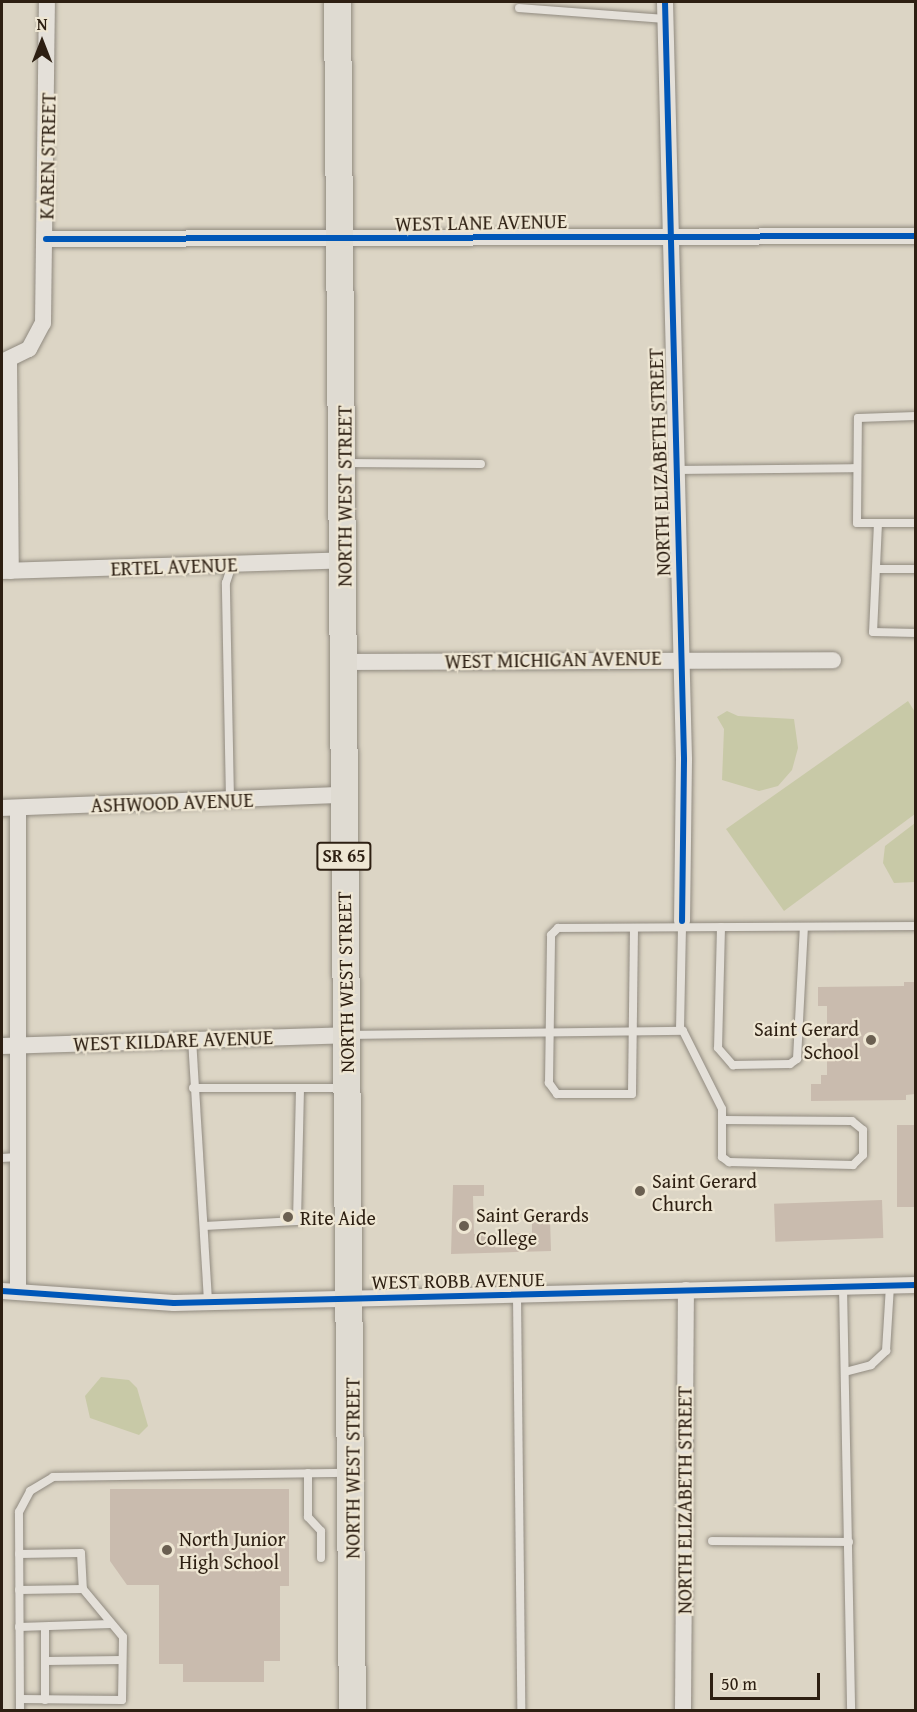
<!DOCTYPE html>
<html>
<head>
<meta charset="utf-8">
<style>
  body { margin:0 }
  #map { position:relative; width:917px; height:1712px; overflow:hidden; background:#dcd5c5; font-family:"Gentium Book Plus",serif }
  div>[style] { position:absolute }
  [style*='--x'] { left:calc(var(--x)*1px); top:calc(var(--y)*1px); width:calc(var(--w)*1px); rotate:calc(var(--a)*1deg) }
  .green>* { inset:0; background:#c8c9a7 }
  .building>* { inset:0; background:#c9bbae; transform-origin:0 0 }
  .roads { filter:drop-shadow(0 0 2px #908a7f) drop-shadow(0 0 2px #908a7f) }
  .lane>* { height:8px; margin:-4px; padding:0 4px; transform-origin:4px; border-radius:4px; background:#e4e0d9 }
  .street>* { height:16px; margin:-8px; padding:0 8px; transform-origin:8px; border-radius:8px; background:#e4e0d9 }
  .primary>* { height:27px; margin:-13.5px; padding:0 13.5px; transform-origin:13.5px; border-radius:13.5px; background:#dfdbd2 }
  .cycleway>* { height:6px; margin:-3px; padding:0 3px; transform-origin:3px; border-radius:3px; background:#0057b8 }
  .dots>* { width:16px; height:16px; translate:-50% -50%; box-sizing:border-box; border:3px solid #eee6d3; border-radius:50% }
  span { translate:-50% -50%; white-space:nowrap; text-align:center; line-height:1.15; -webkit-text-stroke:4.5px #eee6d3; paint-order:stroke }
  .shield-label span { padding:2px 4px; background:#eee6d3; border:2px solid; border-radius:4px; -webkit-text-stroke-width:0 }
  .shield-label { font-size:18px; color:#2d1f12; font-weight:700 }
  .street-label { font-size:20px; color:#2d1f12 }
  .poi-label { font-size:20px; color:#2d1f12 }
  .right { translate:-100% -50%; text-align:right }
  .left { translate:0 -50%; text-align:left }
  .frame { position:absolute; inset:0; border:3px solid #2d1f12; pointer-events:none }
  .north { position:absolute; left:12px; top:12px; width:60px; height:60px; -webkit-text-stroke:4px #eee6d3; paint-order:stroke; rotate:0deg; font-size:16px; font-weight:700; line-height:24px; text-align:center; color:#2d1f12 }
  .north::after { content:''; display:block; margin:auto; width:21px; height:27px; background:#2d1f12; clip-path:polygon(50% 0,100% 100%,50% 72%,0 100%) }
  .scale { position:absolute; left:710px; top:1673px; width:110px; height:27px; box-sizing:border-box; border:3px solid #2d1f12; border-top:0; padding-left:8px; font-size:18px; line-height:21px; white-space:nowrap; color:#2d1f12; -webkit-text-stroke:4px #eee6d3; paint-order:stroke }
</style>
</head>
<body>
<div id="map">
  <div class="green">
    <i style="clip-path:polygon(908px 701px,915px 712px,915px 814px,784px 911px,726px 829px)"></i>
    <i style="clip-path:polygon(727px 711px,738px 716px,794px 719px,798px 748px,792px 770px,778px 786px,759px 791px,722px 780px,724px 729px,717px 717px)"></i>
    <i style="clip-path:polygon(915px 823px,915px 882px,894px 883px,883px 863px,885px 846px)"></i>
    <i style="clip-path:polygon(101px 1377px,129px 1380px,137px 1388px,148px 1426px,139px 1435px,90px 1418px,85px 1396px)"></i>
  </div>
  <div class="building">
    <i style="clip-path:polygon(904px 982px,915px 982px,915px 1094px,906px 1095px,906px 1100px,811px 1101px,811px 1084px,821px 1084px,821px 1075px,827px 1075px,827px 1006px,818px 1006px,818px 987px,904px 986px)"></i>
    <i style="left:897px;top:1125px;width:18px;height:82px"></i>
    <i style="clip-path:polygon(453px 1185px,484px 1185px,484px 1196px,473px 1196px,474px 1234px,532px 1233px,532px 1219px,550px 1219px,551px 1251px,451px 1254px)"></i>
    <i style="left:882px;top:1200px;width:38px;height:108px;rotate:88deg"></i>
    <i style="clip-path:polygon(110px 1489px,289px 1489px,289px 1586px,280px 1586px,280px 1661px,264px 1661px,264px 1682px,183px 1682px,183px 1664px,159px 1664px,159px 1585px,127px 1585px,110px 1561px)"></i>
  </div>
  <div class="roads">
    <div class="lane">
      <i style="--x:519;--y:8;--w:146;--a:4.3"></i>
      <i style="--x:345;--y:463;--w:136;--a:0.4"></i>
      <i style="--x:675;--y:470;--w:182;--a:-0.6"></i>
      <i style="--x:878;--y:523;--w:21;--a:180"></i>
      <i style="--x:857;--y:523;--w:105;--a:-89.5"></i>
      <i style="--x:858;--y:418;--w:58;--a:-2"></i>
      <i style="--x:916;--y:523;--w:38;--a:180"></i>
      <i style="--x:878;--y:523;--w:109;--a:92.6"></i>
      <i style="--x:873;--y:632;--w:43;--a:1.3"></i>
      <i style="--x:878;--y:569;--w:38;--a:0"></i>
      <i style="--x:230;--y:800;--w:217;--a:-91.1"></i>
      <i style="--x:226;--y:583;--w:20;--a:-72"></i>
      <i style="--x:721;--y:927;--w:121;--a:91.4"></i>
      <i style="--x:718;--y:1048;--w:23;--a:49"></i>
      <i style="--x:733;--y:1065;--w:57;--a:-1"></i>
      <i style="--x:790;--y:1064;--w:9;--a:-36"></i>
      <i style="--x:797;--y:1059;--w:132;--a:-87"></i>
      <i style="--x:634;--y:928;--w:166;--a:90.7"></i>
      <i style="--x:632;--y:1094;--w:75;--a:180"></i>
      <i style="--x:557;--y:1094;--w:14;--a:-126"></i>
      <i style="--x:549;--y:1083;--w:148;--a:-89.2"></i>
      <i style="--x:551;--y:935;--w:10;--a:-45"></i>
      <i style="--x:558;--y:928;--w:358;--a:-0.3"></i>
      <i style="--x:680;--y:1030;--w:109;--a:-88.9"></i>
      <i style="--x:349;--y:1035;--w:334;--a:-0.7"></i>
      <i style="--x:683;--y:1031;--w:87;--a:63.4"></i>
      <i style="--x:722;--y:1109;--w:48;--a:90"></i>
      <i style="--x:722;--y:1157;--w:9;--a:36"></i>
      <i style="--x:729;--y:1162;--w:124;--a:1.4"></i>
      <i style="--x:853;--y:1165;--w:14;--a:-45"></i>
      <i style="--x:863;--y:1155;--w:25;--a:-90"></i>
      <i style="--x:863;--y:1130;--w:14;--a:-141"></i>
      <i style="--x:852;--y:1121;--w:130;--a:-179.6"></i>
      <i style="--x:192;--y:1039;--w:264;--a:86.5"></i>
      <i style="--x:193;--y:1088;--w:150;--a:0"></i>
      <i style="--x:2;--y:1158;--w:15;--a:-4"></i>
      <i style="--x:204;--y:1226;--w:93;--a:-3.1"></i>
      <i style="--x:297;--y:1221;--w:133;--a:-88.7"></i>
      <i style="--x:843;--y:1287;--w:423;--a:88.9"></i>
      <i style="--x:517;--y:1295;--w:415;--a:89.4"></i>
      <i style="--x:845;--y:1372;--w:27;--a:-15"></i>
      <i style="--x:871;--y:1365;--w:21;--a:-43"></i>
      <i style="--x:886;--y:1351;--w:66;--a:-86.5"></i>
      <i style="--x:308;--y:1473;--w:44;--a:90"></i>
      <i style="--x:308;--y:1517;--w:19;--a:47"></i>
      <i style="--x:321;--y:1531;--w:27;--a:90"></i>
      <i style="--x:712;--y:1541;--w:137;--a:0.4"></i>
      <i style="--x:19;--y:1554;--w:62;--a:-0.9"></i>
      <i style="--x:81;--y:1553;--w:36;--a:87"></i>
      <i style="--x:83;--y:1589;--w:62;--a:50.2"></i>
      <i style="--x:123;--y:1637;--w:63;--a:90.9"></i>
      <i style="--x:122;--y:1700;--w:102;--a:-179.4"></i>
      <i style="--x:19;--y:1590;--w:64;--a:-0.9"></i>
      <i style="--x:19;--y:1627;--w:92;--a:-1.9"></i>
      <i style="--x:45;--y:1627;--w:73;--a:90"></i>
      <i style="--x:46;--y:1661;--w:76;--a:-0.8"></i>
      <i style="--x:20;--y:1710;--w:198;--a:-90.3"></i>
      <i style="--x:19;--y:1512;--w:24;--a:-62"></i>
      <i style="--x:30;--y:1491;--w:27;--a:-31"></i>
      <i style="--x:53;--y:1477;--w:293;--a:-0.8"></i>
    </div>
    <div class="street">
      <i style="--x:665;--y:2;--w:758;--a:88.56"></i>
      <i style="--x:684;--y:760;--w:161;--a:90.7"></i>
      <i style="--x:46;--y:239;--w:870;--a:-0.2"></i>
      <i style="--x:2;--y:362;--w:30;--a:-26"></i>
      <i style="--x:29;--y:349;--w:30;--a:-62"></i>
      <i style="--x:43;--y:323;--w:321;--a:-89.3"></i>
      <i style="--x:9;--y:362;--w:209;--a:89.5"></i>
      <i style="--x:2;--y:571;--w:344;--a:-1.8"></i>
      <i style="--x:345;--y:662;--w:488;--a:-0.2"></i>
      <i style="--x:2;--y:808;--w:341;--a:-2.2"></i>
      <i style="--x:18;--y:808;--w:484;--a:90"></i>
      <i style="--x:2;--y:1046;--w:344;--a:-1.8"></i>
      <i style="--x:2;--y:1291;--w:172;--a:4"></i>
      <i style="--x:174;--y:1303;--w:742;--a:-1.39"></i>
      <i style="--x:683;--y:1710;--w:420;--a:-89.6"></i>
    </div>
    <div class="primary">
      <i style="--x:337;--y:2;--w:1708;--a:89.5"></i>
    </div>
  </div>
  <div class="cycleway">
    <i style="--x:665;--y:2;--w:758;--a:88.56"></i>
    <i style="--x:684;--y:760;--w:161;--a:90.7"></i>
    <i style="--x:46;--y:239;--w:870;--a:-0.2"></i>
    <i style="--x:2;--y:1291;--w:172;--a:4"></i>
    <i style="--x:174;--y:1303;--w:742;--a:-1.39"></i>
  </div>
  <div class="dots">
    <i style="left:871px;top:1040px;background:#6a5f51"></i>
    <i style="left:640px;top:1191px;background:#6a5f51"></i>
    <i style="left:288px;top:1217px;background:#6a5f51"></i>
    <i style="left:464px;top:1226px;background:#6a5f51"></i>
    <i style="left:167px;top:1550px;background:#6a5f51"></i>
  </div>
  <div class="shield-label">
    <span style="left:344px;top:856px">SR 65</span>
  </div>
  <div class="street-label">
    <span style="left:47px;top:156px;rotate:-89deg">KAREN STREET</span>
    <span style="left:481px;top:222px;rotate:-1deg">WEST LANE AVENUE</span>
    <span style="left:659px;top:462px;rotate:-92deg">NORTH ELIZABETH STREET</span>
    <span style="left:344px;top:496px;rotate:-90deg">NORTH WEST STREET</span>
    <span style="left:174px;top:566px;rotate:-2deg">ERTEL AVENUE</span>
    <span style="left:553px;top:659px;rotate:-1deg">WEST MICHIGAN AVENUE</span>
    <span style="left:172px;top:802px;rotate:-2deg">ASHWOOD AVENUE</span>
    <span style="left:345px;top:982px;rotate:-91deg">NORTH WEST STREET</span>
    <span style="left:173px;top:1040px;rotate:-2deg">WEST KILDARE AVENUE</span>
    <span style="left:458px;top:1280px;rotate:-1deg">WEST ROBB AVENUE</span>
    <span style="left:352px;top:1468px;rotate:-90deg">NORTH WEST STREET</span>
    <span style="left:684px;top:1500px;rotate:-90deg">NORTH ELIZABETH STREET</span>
  </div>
  <div class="poi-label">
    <span class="right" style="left:859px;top:1040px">Saint Gerard<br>School</span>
    <span class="left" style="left:652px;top:1192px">Saint Gerard<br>Church</span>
    <span class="left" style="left:476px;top:1226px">Saint Gerards<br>College</span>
    <span class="left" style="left:300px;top:1217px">Rite Aide</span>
    <span class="left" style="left:179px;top:1550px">North Junior<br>High School</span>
  </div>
  <div class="frame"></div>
  <div class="north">N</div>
  <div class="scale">50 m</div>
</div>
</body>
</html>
